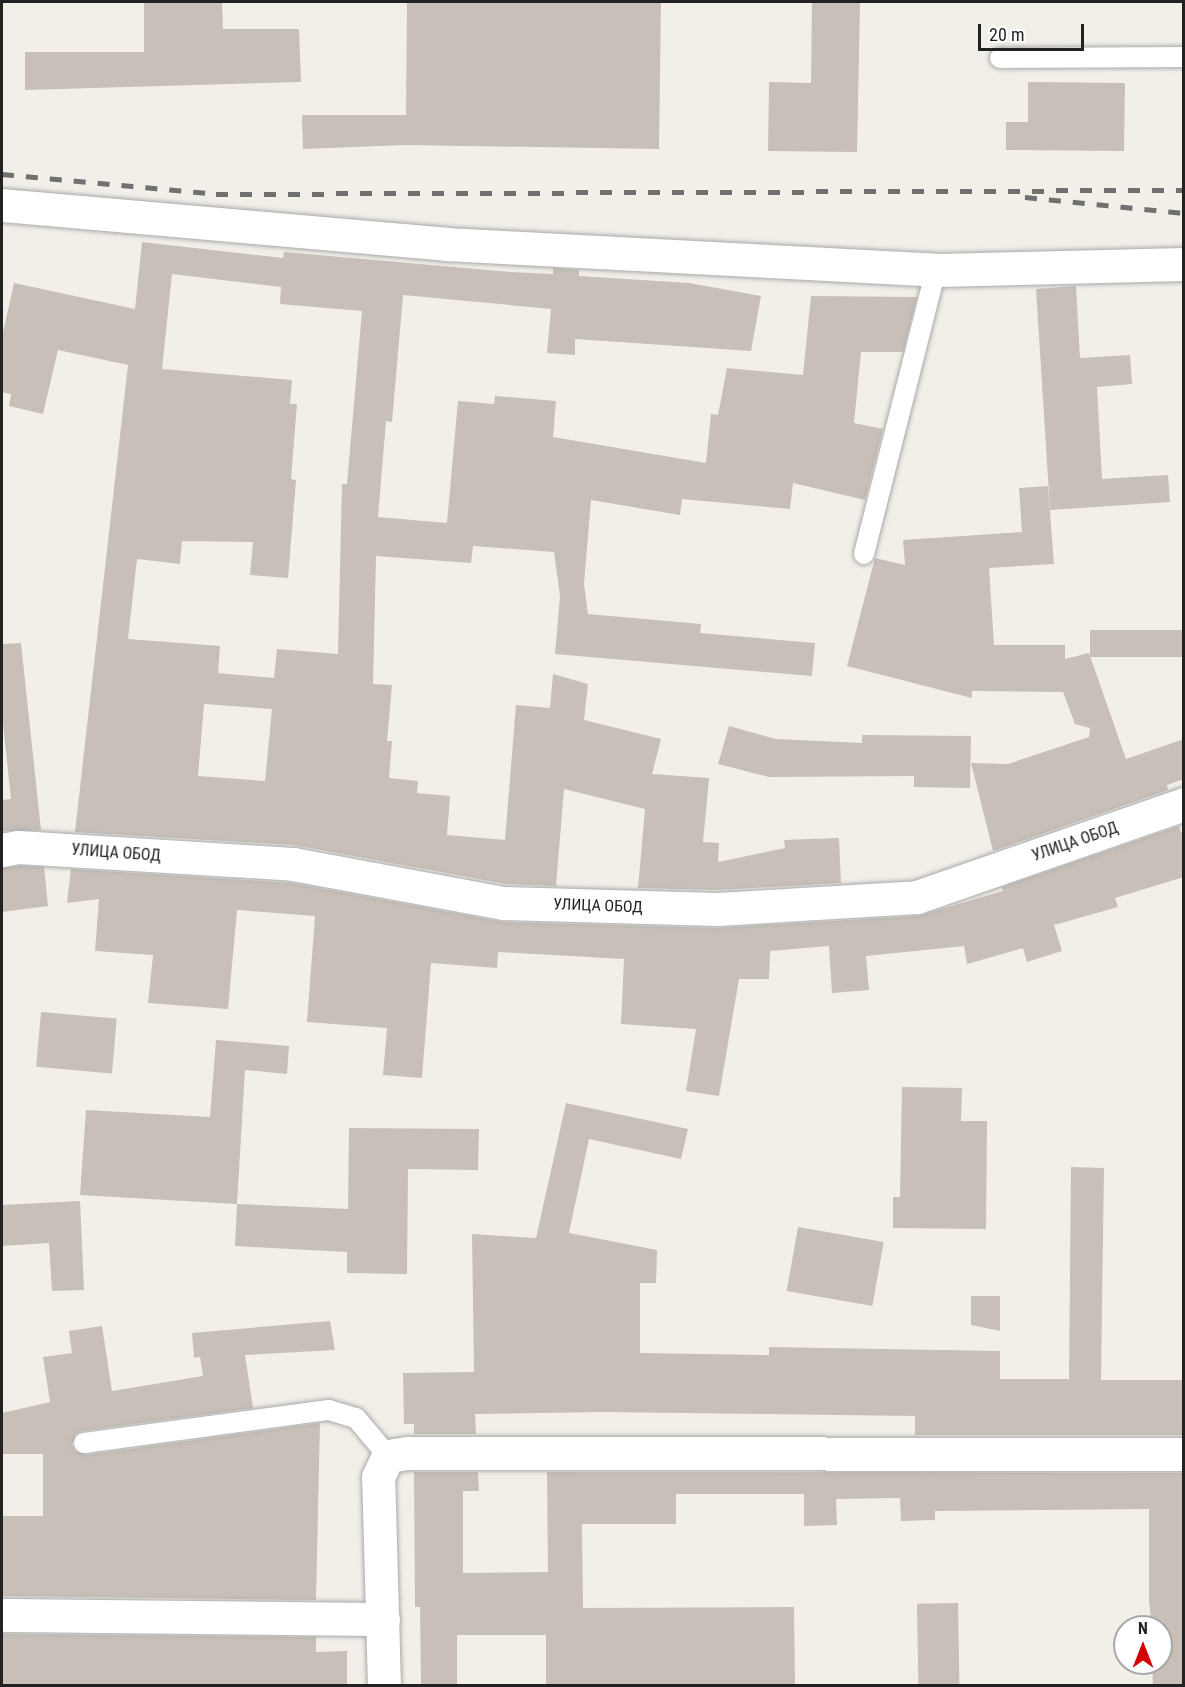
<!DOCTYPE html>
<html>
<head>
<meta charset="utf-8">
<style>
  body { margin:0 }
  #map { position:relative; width:1185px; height:1687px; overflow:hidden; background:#f2efe9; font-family:"Roboto Condensed",sans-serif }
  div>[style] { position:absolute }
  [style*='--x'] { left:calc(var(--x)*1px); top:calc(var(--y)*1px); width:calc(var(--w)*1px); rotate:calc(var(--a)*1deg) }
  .building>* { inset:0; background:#c7bfb8; transform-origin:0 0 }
  .roads { filter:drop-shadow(0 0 2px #a9a9a9) drop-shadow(0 0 2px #a9a9a9) }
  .service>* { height:20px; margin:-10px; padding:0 10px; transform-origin:10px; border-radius:10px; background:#fff }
  .minor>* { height:33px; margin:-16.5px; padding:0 16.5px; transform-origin:16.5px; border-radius:16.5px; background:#fff }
  .tertiary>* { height:33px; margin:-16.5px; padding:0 16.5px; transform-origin:16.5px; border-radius:16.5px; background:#fff }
  .rail>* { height:4.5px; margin-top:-2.25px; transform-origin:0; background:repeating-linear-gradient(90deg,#707070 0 12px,transparent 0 24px) }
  span { translate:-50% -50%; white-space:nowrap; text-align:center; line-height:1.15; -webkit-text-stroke:5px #fff; paint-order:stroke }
  .street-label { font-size:16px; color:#222 }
  .frame { position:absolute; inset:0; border:3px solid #222; pointer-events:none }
  .north { position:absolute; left:1113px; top:1615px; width:60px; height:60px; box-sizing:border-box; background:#fff; border:2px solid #a7a7a7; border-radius:50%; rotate:0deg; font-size:16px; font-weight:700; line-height:24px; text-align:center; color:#222 }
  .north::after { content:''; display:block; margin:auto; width:21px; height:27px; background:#d40000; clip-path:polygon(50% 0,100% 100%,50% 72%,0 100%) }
  .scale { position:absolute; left:978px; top:24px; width:106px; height:27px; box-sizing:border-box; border:3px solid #222; border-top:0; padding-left:8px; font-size:18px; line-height:21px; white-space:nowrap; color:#222; -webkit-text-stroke:4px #fff; paint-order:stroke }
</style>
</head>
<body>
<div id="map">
  <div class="building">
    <i style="clip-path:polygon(144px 2px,222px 2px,223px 29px,299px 29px,301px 82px,25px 90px,25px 52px,144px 52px)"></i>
    <i style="clip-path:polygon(407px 2px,661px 2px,659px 149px,405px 145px,303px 149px,302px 115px,406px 115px)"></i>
    <i style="clip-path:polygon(812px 2px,860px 2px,857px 152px,768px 151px,769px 82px,811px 83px)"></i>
    <i style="clip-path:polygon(1028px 82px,1125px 83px,1124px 151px,1006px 150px,1006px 122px,1028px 122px)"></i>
    <i style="clip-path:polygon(evenodd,142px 242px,283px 258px,284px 252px,510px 272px,553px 274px,553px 268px,579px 270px,579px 276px,689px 283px,761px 296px,751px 351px,575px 339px,575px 355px,547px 353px,551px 309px,403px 295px,392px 422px,386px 421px,378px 517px,447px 523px,458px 401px,494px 404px,495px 396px,556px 401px,553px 437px,706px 463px,711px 414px,718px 415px,727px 368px,803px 375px,811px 296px,917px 297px,903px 352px,861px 352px,854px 423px,883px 429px,865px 500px,793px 483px,790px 509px,682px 499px,680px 515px,591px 500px,584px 584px,588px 614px,701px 624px,700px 633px,815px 643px,812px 676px,555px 654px,560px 596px,554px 552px,473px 546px,471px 563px,376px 556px,373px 684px,392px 685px,387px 741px,392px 741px,389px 778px,418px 781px,417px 793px,450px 796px,447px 835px,505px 840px,516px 705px,550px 708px,553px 674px,588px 684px,584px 720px,661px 739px,652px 774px,709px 778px,703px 842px,719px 843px,718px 862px,785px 848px,784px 840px,839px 838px,841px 883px,717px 890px,638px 888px,645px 809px,564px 789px,556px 886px,506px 884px,294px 845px,75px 832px,128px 365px,58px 350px,43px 414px,9px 406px,11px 394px,2px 392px,2px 337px,14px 283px,135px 309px,142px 242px,172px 274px,281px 287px,280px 304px,362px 311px,347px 484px,342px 484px,338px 654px,277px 649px,274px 678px,218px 673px,220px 646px,128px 639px,137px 559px,180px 564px,182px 541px,253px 542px,250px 575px,288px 578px,296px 480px,291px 479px,297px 404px,290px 404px,292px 380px,162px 369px,172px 274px,142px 242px,204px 704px,272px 709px,265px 781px,198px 776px,204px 704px)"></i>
    <i style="clip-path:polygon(1076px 286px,1080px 358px,1130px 355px,1132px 384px,1097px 387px,1102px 479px,1168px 475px,1170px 502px,1050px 510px,1036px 289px)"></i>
    <i style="clip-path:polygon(1048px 486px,1054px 564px,989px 568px,994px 645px,1065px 645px,1065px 659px,1089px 653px,1126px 759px,1184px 739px,1184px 779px,1167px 785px,1168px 790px,993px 851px,971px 763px,1008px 764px,1089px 737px,1090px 728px,1075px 724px,1063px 692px,972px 691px,972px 698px,847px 666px,875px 558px,905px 565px,903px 540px,1022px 532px,1019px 488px)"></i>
    <i style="left:1184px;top:630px;width:27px;height:94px;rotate:90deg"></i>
    <i style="clip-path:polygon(21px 643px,41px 830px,2px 831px,2px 800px,11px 799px,2px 714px,2px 644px)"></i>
    <i style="clip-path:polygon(729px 726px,776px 739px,862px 743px,862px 735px,971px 736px,970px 788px,914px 787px,914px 776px,769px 777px,718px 764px)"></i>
    <i style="clip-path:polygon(1179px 826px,1184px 840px,1184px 877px,1115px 898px,1118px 907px,1054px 925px,1062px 951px,1027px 962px,1023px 948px,967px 964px,964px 946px,866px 956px,869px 990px,832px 993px,829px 946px,770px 951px,769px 979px,739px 979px,719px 1096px,686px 1091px,696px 1029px,621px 1024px,624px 959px,498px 952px,497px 968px,431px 963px,422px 1078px,383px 1075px,387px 1028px,307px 1022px,315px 916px,237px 910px,228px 1009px,148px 1003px,153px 955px,95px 951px,99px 899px,67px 903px,71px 869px,291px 883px,503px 922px,717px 928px,918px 916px,1003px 891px,1002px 887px)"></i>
    <i style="clip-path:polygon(19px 866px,44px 867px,48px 906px,2px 912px,2px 868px)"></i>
    <i style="left:41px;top:1012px;width:76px;height:55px;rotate:5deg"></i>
    <i style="clip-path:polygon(216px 1040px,289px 1046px,287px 1074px,245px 1070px,237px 1204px,348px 1209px,349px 1128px,479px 1129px,478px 1170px,408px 1169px,407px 1274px,347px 1273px,347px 1252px,235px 1246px,237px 1204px,80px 1195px,86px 1110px,210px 1117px)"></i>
    <i style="clip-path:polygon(902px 1087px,962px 1088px,961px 1121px,987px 1121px,986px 1229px,893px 1228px,893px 1197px,900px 1197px)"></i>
    <i style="clip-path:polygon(566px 1103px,688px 1129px,681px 1159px,589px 1139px,569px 1233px,657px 1250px,656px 1283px,640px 1283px,640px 1353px,769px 1355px,769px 1347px,1000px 1351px,1000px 1379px,1069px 1379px,1071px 1167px,1104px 1168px,1101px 1380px,1184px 1380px,1184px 1435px,915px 1435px,915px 1416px,602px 1412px,475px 1414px,476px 1434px,414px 1434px,414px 1424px,404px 1424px,403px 1373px,474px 1372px,472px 1234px,536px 1238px)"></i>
    <i style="clip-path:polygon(80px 1201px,84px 1290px,52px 1291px,49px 1243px,2px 1246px,2px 1205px)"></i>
    <i style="left:798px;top:1227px;width:87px;height:65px;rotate:10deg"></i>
    <i style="clip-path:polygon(971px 1296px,1000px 1296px,1000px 1331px,971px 1325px)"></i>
    <i style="clip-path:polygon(330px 1321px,335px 1350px,245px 1355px,253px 1408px,82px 1431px,76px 1434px,72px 1444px,75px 1451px,86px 1455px,320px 1423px,316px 1600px,2px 1596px,2px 1516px,43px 1516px,43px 1454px,2px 1454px,2px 1413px,50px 1402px,43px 1357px,72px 1353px,69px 1331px,102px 1326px,112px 1391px,203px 1376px,200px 1357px,194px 1358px,192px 1333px)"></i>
    <i style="clip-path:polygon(414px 1472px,478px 1472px,479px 1491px,463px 1491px,463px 1573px,548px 1572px,547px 1472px,1184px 1473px,1184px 1686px,1153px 1686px,1152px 1663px,1161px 1663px,1161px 1627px,1152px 1627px,1149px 1601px,1149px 1509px,935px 1511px,935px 1520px,901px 1521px,900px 1498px,836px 1499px,837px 1525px,804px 1526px,804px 1494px,676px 1494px,676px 1524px,582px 1524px,583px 1608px,794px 1607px,795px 1686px,546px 1686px,546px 1635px,457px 1635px,457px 1686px,421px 1686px,420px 1607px,415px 1607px)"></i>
    <i style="left:958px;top:1603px;width:83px;height:41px;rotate:89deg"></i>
    <i style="clip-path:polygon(2px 1634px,316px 1637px,316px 1652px,347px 1651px,347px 1686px,2px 1686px)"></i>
  </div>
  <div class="roads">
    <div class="service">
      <i style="--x:1000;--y:58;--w:184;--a:-0.3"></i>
      <i style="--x:864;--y:554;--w:293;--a:-75.8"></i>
      <i style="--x:84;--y:1443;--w:247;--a:-7.7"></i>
      <i style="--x:329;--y:1410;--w:28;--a:17"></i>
      <i style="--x:356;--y:1418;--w:50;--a:49.9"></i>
    </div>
    <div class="minor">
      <i style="--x:2;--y:205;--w:446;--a:5"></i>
      <i style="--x:446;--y:244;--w:491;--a:3"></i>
      <i style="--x:936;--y:270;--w:248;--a:-1.4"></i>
      <i style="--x:2;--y:1615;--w:381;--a:0.6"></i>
      <i style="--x:384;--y:1686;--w:209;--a:-91.6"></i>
      <i style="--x:378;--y:1477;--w:23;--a:-65"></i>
      <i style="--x:388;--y:1456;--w:20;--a:-9"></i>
      <i style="--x:408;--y:1453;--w:776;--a:0.07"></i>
    </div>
    <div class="tertiary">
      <i style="--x:2;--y:850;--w:16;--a:-11"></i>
      <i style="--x:18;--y:847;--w:276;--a:3.5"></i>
      <i style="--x:293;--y:864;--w:215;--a:10.5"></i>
      <i style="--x:504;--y:903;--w:213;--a:1.6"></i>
      <i style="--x:717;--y:909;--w:200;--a:-3.4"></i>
      <i style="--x:917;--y:897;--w:283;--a:-19.2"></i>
    </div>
  </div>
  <div class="rail">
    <i style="--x:2;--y:174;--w:215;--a:5.3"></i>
    <i style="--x:216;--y:194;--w:968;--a:-0.24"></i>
    <i style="--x:1025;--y:197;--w:160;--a:5.7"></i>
  </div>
  <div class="street-label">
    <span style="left:1075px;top:842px;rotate:-19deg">УЛИЦА ОБОД</span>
    <span style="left:116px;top:853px;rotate:4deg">УЛИЦА ОБОД</span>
    <span style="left:598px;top:906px;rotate:2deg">УЛИЦА ОБОД</span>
  </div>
  <div class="frame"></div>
  <div class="north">N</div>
  <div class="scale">20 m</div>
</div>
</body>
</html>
